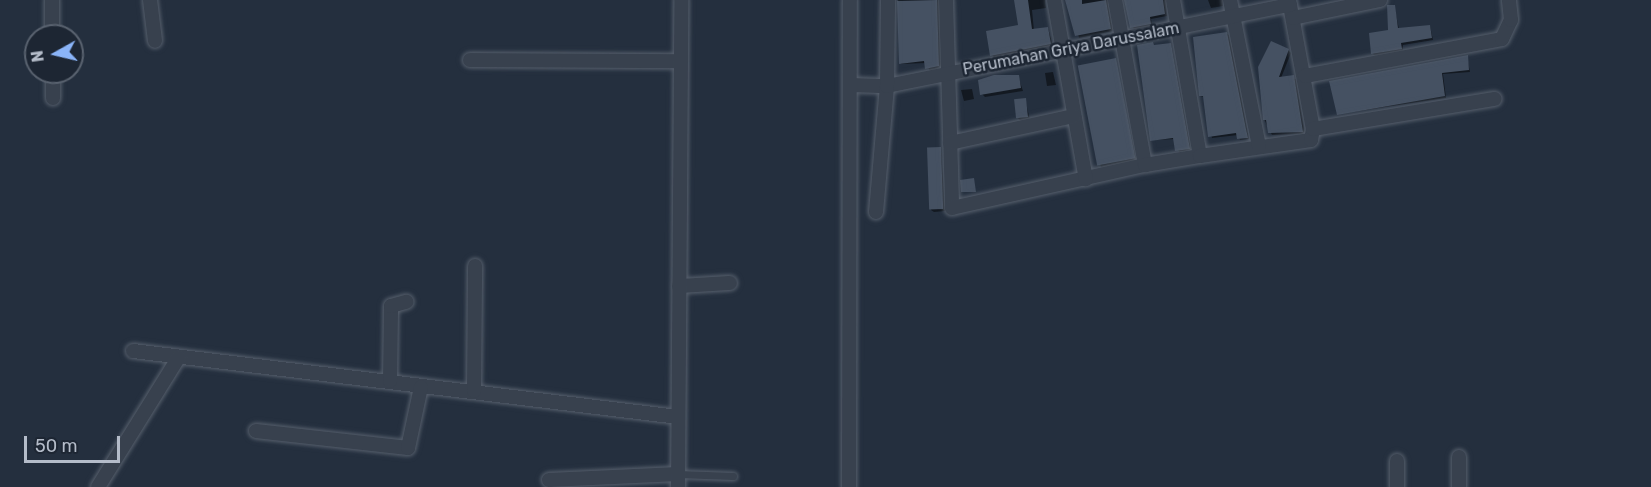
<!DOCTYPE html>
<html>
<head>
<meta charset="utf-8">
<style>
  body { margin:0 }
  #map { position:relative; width:1651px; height:487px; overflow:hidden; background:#242f3e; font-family:Rubik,sans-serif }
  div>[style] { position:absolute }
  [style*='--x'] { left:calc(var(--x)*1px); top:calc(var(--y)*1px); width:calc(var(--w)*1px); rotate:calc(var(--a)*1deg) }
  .shadow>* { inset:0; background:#0007; transform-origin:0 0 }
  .building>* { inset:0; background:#455162; transform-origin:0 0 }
  .roads { filter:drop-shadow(0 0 2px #565f6c) drop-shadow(0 0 2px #565f6c) }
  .lane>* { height:7px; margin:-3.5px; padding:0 3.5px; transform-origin:3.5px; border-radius:3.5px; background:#38414e }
  .street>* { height:14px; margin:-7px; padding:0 7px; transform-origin:7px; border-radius:7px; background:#38414e }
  span { translate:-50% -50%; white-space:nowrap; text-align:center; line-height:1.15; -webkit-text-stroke:5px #1d2633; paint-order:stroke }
  .street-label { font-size:16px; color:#b4bcc9 }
  .north { position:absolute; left:24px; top:24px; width:60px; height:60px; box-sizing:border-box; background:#1d2633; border:2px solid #59626f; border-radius:50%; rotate:262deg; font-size:16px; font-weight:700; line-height:24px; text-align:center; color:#b4bcc9 }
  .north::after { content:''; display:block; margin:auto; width:21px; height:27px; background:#8ab4f8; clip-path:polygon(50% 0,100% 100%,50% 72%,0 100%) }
  .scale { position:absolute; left:24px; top:436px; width:96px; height:27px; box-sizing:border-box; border:3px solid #b4bcc9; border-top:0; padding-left:8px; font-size:18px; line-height:21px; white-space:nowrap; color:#b4bcc9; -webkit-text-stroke:4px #1d2633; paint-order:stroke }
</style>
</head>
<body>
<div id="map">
  <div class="shadow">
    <i style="clip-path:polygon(898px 0,939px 0,941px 69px,930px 71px,926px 63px,901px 64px)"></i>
    <i style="clip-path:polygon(1015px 0,1045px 0,1046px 8px,1032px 10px,1034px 31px,1048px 28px,1053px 46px,995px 58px,992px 55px,1020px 26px)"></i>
    <i style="clip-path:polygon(1070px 0,1111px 0,1108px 4px,1113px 31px,1079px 38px)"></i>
    <i style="clip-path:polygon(1125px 0,1166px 0,1167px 16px,1151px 19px,1152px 26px,1134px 30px)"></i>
    <i style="clip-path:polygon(1208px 0,1223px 0,1223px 6px,1211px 8px)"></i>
    <i style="clip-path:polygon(1394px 6px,1399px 29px,1430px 26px,1433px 40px,1403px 45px,1403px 51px,1375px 56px,1373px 54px,1389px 32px)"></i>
    <i style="clip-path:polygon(1227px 34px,1229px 35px,1249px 139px,1240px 140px,1238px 135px,1212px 138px,1205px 97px,1200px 96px)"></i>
    <i style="clip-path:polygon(1171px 44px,1191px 150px,1179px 152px,1175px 139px,1151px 140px)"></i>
    <i style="clip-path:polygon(1288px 50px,1291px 53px,1281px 78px,1296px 79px,1305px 134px,1272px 135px,1264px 119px)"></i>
    <i style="clip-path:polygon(1467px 57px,1470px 72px,1443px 74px,1446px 98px,1338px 114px)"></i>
    <i style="left:1115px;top:60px;width:103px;height:36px;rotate:78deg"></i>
    <i style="clip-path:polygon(1053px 72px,1056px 85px,1047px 86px,1045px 73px)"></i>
    <i style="clip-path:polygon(1018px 76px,1023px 91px,985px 97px,982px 94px)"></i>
    <i style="clip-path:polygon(972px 89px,974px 99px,964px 101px,961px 90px)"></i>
    <i style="clip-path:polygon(1025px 99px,1030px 120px,1021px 121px,1018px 118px)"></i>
    <i style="clip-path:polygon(941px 148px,945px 211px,934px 212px,931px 210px)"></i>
  </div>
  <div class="building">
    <i style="clip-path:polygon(937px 0,939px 66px,925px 69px,924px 61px,899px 64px,897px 1px)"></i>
    <i style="clip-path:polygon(1014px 0,1028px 0,1032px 29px,1048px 27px,1051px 44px,990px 56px,986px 31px,1018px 25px)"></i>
    <i style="clip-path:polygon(1065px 0,1082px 0,1082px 4px,1106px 0,1111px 29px,1075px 36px)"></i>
    <i style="clip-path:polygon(1124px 0,1163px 0,1165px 14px,1150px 17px,1151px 24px,1130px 28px)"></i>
    <i style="clip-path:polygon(1387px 5px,1395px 5px,1398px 28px,1430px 25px,1432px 38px,1401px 43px,1402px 49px,1371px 54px,1369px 33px,1388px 30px)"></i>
    <i style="clip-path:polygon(1227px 32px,1246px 129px,1248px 138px,1237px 139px,1236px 133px,1208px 137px,1203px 96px,1199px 96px,1193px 37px)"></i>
    <i style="clip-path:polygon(1271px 41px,1289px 49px,1279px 77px,1294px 75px,1303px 132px,1268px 133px,1266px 120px,1263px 120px,1258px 67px)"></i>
    <i style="clip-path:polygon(1153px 42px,1154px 45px,1171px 43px,1190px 149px,1175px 151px,1173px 138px,1150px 141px,1137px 45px)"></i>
    <i style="clip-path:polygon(1468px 55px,1469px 70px,1442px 73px,1445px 96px,1337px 115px,1329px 81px)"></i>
    <i style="left:1116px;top:58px;width:102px;height:39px;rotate:79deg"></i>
    <i style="clip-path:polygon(994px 75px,1019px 75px,1021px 88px,980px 95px,978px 80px)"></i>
    <i style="left:1026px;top:98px;width:19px;height:12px;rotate:84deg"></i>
    <i style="left:941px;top:147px;width:62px;height:14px;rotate:88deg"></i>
    <i style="clip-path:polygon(974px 178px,976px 192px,961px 192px,960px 180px)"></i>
  </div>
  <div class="roads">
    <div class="lane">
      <i style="--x:678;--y:474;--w:55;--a:2.1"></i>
    </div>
    <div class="street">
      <i style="--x:52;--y:0;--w:36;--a:90"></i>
      <i style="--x:150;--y:0;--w:41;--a:83"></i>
      <i style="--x:946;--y:0;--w:208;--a:88.3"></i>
      <i style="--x:952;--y:208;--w:198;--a:-12.6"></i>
      <i style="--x:1054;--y:0;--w:182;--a:79.9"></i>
      <i style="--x:1115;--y:0;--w:168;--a:79.7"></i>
      <i style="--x:1145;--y:165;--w:56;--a:-9.3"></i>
      <i style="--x:1173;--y:0;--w:158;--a:80.2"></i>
      <i style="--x:1200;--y:156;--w:112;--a:-8.2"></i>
      <i style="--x:1311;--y:140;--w:11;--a:-80"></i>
      <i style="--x:1230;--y:0;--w:149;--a:78.8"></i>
      <i style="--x:1289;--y:0;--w:131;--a:79.5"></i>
      <i style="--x:1313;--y:129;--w:184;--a:-9.4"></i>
      <i style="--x:1293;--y:18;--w:89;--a:-11.7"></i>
      <i style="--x:470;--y:60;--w:211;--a:0.3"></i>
      <i style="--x:53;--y:72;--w:26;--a:90"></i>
      <i style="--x:1305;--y:76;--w:200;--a:-10.6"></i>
      <i style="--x:1502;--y:39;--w:21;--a:-65"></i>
      <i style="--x:1511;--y:20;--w:20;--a:-96"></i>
      <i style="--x:851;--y:85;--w:36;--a:2"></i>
      <i style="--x:887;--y:86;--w:411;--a:-11.4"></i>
      <i style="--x:950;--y:143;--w:127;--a:-12.3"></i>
      <i style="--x:876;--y:212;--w:126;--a:-85"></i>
      <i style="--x:887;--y:86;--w:86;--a:-89.3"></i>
      <i style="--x:679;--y:286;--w:51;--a:-3.4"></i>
      <i style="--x:133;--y:351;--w:549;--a:6.9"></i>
      <i style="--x:390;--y:381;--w:75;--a:-89.2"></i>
      <i style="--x:391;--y:306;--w:16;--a:-15"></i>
      <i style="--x:474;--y:391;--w:125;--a:-89.5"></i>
      <i style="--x:256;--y:431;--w:153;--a:6.4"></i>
      <i style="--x:408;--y:448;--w:62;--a:-78"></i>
      <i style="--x:1397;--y:461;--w:26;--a:90"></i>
      <i style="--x:549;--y:480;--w:129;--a:-2.7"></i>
      <i style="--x:98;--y:487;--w:153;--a:-58.1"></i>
      <i style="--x:678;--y:487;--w:487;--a:-89.6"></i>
      <i style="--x:849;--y:487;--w:487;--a:-89.9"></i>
      <i style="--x:1459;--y:487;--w:30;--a:-90"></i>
    </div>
  </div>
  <div class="street-label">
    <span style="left:1071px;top:49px;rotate:-11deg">Perumahan Griya Darussalam</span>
  </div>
  <div class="north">N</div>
  <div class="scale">50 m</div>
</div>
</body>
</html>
